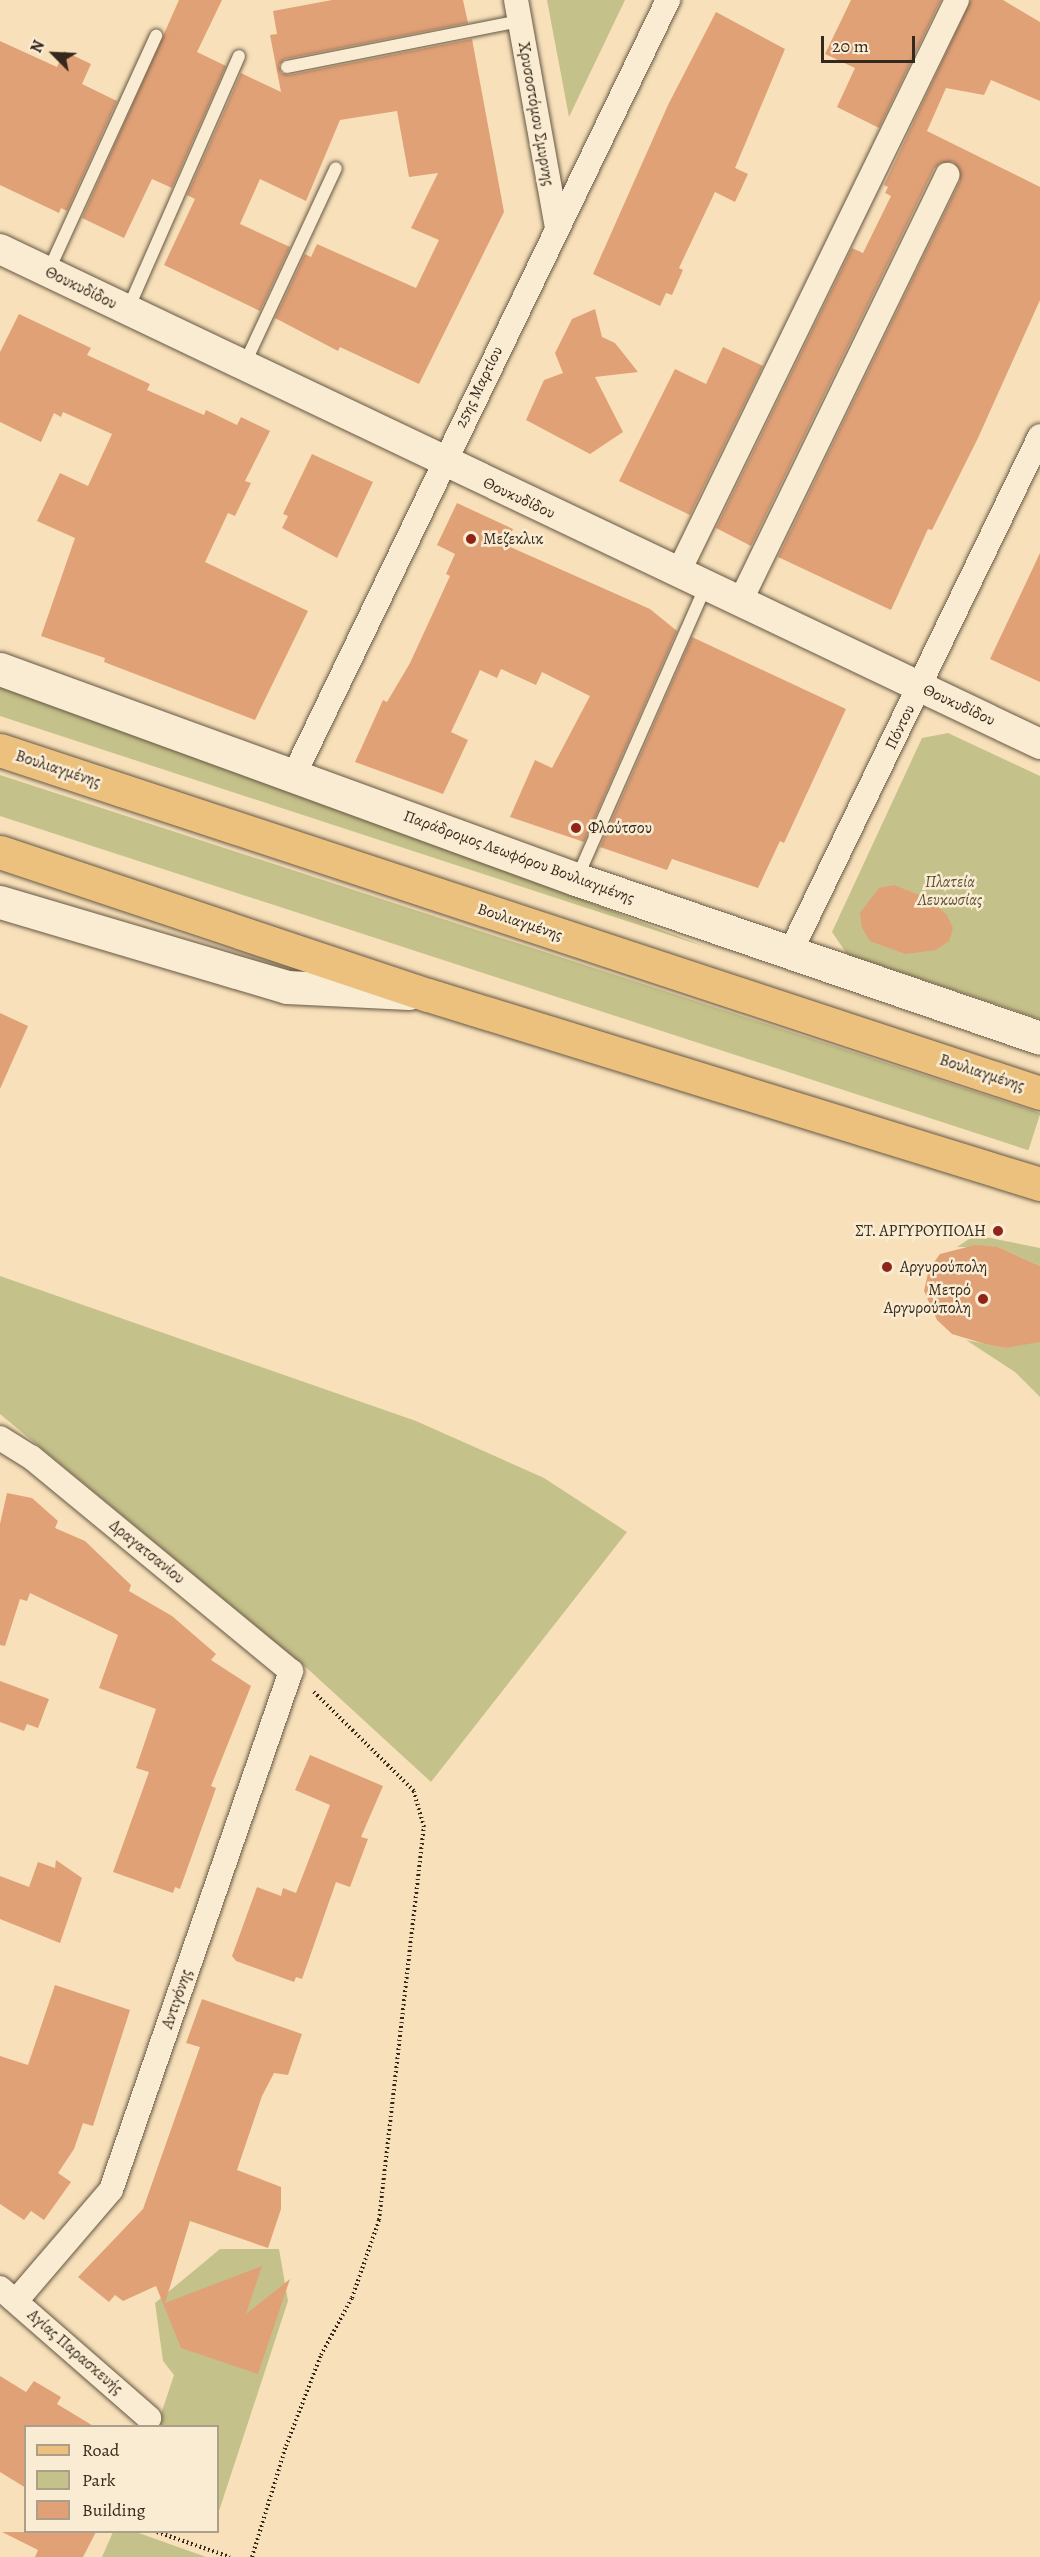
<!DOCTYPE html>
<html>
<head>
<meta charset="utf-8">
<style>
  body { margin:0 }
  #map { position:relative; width:1040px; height:2557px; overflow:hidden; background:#f8e1ba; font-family:Alegreya,serif }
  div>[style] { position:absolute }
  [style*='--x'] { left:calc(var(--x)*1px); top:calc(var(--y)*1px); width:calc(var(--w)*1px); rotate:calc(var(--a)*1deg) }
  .green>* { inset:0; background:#c5c18a; transform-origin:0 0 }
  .building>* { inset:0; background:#e0a177 }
  .path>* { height:4px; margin-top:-2px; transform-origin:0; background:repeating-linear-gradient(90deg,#35291d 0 1.5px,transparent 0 4.5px) }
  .roads { filter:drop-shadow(0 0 2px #665744) drop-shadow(0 0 2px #665744) }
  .service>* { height:12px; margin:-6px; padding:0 6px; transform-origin:6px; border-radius:6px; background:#faecd2 }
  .minor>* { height:24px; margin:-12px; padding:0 12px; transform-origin:12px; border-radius:12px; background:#faecd2 }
  .tertiary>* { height:30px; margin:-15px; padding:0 15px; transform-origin:15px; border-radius:15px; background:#faecd2 }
  .secondary>* { height:33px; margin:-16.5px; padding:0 16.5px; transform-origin:16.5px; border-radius:16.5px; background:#faecd2 }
  .primary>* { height:33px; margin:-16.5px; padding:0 16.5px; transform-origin:16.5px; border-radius:16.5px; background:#ecc07d }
  .dots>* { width:16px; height:16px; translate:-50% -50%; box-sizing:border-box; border:3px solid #faecd2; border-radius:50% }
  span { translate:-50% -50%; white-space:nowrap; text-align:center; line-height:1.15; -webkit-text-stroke:5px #faecd2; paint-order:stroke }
  .street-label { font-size:16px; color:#35291d }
  .poi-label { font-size:16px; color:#35291d }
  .left { translate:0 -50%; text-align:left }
  .right { translate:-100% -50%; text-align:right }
  .park-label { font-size:16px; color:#594f38; font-style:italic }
  .legend { position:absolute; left:24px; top:2425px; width:195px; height:108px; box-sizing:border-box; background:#faecd2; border:2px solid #ab9e8a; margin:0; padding:8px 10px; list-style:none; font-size:18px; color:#35291d }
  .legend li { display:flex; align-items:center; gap:12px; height:30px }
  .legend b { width:30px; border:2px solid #ab9e8a }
  .north { position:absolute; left:24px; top:24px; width:60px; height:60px; -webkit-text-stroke:4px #faecd2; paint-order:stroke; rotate:294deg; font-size:16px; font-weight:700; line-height:24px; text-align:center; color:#35291d }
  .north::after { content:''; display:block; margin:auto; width:21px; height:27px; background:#35291d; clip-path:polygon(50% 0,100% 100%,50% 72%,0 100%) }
  .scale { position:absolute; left:821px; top:36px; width:94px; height:27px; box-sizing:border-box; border:3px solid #35291d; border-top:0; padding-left:8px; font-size:18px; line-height:21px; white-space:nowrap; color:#35291d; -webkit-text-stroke:4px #faecd2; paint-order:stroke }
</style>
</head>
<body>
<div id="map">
  <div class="green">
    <i style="clip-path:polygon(547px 0,625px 0,569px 117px)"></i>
    <i style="clip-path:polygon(0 686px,398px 829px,706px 947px,0 716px)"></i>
    <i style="clip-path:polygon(948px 733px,1040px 776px,1040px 1019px,847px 954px,832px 932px,922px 738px)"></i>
    <i style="left:0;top:775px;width:1094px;height:39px;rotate:18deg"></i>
    <i style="clip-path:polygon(975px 1235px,1040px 1248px,1040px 1266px,998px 1247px,957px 1247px)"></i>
    <i style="clip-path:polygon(0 1276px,416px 1421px,544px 1478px,627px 1532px,431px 1782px,309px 1670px,0 1414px)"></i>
    <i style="clip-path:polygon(1040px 1339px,1040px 1397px,1015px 1372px,966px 1340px,1005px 1348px)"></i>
    <i style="clip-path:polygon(220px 2249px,279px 2249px,288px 2301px,218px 2514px,218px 2426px,157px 2426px,174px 2375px,163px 2361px,155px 2303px)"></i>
    <i style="clip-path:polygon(113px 2532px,136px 2532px,206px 2557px,102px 2557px)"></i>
  </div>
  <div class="building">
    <i style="clip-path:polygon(179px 0,222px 0,197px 52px,226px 66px,172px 188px,152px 179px,124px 238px,82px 218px)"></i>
    <i style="clip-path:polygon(332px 0,463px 0,468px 23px,285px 59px,279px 65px,281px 73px,289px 75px,472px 39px,504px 212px,419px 384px,340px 347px,338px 351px,275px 318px,305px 254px,311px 257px,317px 244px,416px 288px,439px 240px,411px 228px,438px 173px,409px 177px,397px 111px,340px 120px,306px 201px,260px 179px,240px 224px,290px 247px,260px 311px,164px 265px,195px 199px,187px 195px,241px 73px,281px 92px,270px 35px,277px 34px,273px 11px)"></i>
    <i style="clip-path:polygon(851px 0,941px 0,879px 128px,837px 107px,855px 68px,825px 54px)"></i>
    <i style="clip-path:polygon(971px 0,1003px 0,1040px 22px,1040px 101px,991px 80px,984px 95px,946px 88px,927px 131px,1040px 187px,1040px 300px,978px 438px,932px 530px,928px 529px,891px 610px,778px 557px,960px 181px,959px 168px,953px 162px,940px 163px,934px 169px,751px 546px,716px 528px,852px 248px,863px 253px,891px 196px,885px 193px,888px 187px,884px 185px)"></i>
    <i style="clip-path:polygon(716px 12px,785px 49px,735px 168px,748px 174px,735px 202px,715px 192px,679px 268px,683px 270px,672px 295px,666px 293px,660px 306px,593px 274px,668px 105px)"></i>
    <i style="clip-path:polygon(0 41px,57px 67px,64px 51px,91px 64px,82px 84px,117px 101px,67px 211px,61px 208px,59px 213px,0 185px)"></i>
    <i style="clip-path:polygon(595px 309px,602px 337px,615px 343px,638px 372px,595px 377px,623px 432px,590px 454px,526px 420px,544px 380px,563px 373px,555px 353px,572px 319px)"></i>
    <i style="clip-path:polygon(19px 314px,91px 348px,87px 355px,150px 384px,147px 390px,204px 415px,206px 410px,237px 425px,241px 417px,270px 431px,245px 481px,251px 483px,235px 516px,228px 513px,205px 562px,308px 611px,255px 720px,104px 662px,105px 658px,41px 636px,75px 538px,37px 521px,60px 473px,88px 486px,112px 434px,63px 412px,61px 417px,54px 413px,41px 442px,0 422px,0 352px)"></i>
    <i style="clip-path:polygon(723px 347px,763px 366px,690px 515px,619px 481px,675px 369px,706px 384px)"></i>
    <i style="clip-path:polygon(312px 454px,373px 482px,337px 558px,282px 528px,288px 516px,283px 514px)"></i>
    <i style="clip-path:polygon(457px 503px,513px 529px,506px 545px,650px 609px,677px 631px,584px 842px,510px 817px,535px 760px,552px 768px,590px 696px,542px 672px,536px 685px,501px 669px,497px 678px,480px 670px,451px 732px,468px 740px,443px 794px,355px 762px,383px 700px,387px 702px,410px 663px,450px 576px,446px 574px,455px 554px,437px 545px)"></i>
    <i style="clip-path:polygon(1040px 553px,1040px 682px,990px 659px)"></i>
    <i style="clip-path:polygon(692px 637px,846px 709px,784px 843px,780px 841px,758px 888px,672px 859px,667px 870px,600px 847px)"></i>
    <i style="clip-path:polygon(894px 885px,929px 899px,947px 915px,953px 928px,949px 941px,936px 950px,905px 954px,870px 941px,862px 928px,860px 913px,879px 888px)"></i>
    <i style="clip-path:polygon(0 1013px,28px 1026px,0 1089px)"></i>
    <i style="clip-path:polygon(975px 1245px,998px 1247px,1040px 1266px,1040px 1342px,1005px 1348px,985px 1344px,952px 1334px,937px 1320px,924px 1291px,929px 1269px,940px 1254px)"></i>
    <i style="clip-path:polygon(7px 1493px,32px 1498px,58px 1521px,55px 1528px,85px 1541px,131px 1585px,129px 1591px,172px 1616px,216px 1654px,211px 1660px,251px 1686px,211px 1786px,216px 1788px,180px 1889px,175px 1887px,173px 1893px,113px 1872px,149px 1772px,136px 1768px,156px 1709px,99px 1688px,118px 1635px,30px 1593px,27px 1601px,20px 1599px,5px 1646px,0 1645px,0 1524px)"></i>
    <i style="clip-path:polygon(0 1681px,49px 1699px,38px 1728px,27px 1724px,24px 1731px,0 1722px)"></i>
    <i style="clip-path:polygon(310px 1755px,383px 1786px,361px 1837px,368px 1839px,350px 1887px,336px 1882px,302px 1979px,296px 1977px,294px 1982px,236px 1961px,232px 1956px,257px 1887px,281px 1896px,283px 1888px,296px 1893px,330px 1805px,295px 1790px)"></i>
    <i style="clip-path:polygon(56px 1860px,82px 1878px,60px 1943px,0 1919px,0 1876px,29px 1887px,38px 1862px,55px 1868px)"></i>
    <i style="clip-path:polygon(55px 1985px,130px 2010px,93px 2126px,83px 2123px,74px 2149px,58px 2173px,71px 2182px,44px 2220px,31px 2211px,24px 2220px,0 2204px,0 2056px,28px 2065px)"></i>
    <i style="clip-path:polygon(202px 1999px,302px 2034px,288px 2075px,274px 2073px,262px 2096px,237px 2170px,281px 2187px,281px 2209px,268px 2248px,190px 2221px,165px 2303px,262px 2266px,246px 2314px,290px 2279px,258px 2374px,181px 2348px,156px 2286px,123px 2301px,115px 2295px,109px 2302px,78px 2277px,143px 2209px,200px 2047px,186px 2043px)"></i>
    <i style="clip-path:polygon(0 2376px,26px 2392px,34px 2381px,61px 2397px,57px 2404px,95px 2427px,26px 2427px,26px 2488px,0 2472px)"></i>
    <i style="clip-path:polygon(2px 2532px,96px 2532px,83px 2557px,35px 2557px,38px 2550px)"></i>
  </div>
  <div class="path">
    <i style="--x:157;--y:2532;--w:77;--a:18.9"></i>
    <i style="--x:252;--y:2557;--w:116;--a:-73"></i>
    <i style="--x:286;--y:2446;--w:97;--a:-69"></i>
    <i style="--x:321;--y:2355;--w:65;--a:-61.5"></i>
    <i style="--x:352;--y:2298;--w:83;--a:-70.9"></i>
    <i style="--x:379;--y:2220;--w:396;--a:-83.5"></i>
    <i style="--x:424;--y:1827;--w:37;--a:-106"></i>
    <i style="--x:414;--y:1791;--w:141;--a:-135.3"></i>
  </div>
  <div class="roads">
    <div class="service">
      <i style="--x:287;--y:67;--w:237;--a:-11.2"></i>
      <i style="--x:48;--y:272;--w:260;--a:-65.4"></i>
      <i style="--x:128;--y:309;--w:276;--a:-66.3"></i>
      <i style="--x:244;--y:365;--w:217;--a:-65"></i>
      <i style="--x:577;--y:878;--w:319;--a:-66.2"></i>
    </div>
    <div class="minor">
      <i style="--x:516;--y:0;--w:232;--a:79.8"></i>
      <i style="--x:678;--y:573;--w:637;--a:-64.04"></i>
      <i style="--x:740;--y:602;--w:475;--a:-64.1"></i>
      <i style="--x:294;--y:775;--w:861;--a:-64.24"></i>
      <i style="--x:790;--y:953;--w:574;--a:-64.19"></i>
      <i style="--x:0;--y:1438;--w:36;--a:32"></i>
      <i style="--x:31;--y:1457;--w:337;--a:39.5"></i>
      <i style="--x:291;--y:1671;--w:549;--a:109.13"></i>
      <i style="--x:111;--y:2190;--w:146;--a:130.6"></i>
      <i style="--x:0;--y:2288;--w:198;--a:41.1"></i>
    </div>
    <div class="tertiary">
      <i style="--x:0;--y:249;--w:1152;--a:25.45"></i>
    </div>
    <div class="secondary">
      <i style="--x:0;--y:669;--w:613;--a:20.03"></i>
      <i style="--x:576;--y:879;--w:490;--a:18.9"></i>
      <i style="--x:0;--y:902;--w:299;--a:16.5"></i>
      <i style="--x:287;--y:987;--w:122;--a:2.8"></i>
    </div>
    <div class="primary">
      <i style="--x:0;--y:750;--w:1095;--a:18.25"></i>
      <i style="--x:0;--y:852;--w:451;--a:18.5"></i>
      <i style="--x:428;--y:995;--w:641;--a:17.16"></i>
    </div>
  </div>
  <div class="dots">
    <i style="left:471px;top:539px;background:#8f2418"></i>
    <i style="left:576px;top:828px;background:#8f2418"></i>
    <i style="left:998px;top:1231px;background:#8f2418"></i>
    <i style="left:887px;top:1267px;background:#8f2418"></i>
    <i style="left:983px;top:1299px;background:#8f2418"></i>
  </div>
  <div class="street-label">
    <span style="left:536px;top:114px;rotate:80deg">Χρυσοστόμου Σμυρνης</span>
    <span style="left:81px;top:288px;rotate:26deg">Θουκυδίδου</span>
    <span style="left:479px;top:387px;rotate:-64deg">25ης Μαρτίου</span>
    <span style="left:519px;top:498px;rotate:25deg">Θουκυδίδου</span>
    <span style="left:959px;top:705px;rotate:25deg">Θουκυδίδου</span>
    <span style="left:900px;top:727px;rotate:-64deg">Πόντου</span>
    <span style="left:58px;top:769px;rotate:18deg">Βουλιαγμένης</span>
    <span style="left:519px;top:857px;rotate:20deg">Παράδρομος Λεωφόρου Βουλιαγμένης</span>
    <span style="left:520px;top:922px;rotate:18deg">Βουλιαγμένης</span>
    <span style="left:982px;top:1073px;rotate:18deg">Βουλιαγμένης</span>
    <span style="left:147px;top:1552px;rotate:39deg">Δραγατσανίου</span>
    <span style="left:177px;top:1999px;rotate:-71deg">Αντιγόνης</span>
    <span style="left:75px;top:2352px;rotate:41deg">Αγίας Παρασκευής</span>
  </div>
  <div class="poi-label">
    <span class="left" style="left:483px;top:539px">Μεζεκλικ</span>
    <span class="left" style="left:588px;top:828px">Φλούτσου</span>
    <span class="right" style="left:986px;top:1231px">ΣΤ. ΑΡΓΥΡΟΥΠΟΛΗ</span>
    <span class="left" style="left:900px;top:1267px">Αργυρούπολη</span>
    <span class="right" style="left:971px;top:1299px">Μετρό<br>Αργυρούπολη</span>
  </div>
  <div class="park-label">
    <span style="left:950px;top:891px">Πλατεία<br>Λευκωσίας</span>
  </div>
  <ul class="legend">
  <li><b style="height:8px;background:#ecc07d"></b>Road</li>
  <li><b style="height:16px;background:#c5c18a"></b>Park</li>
  <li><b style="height:16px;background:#e0a177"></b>Building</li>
  </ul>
  <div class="north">N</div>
  <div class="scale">20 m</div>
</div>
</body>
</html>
